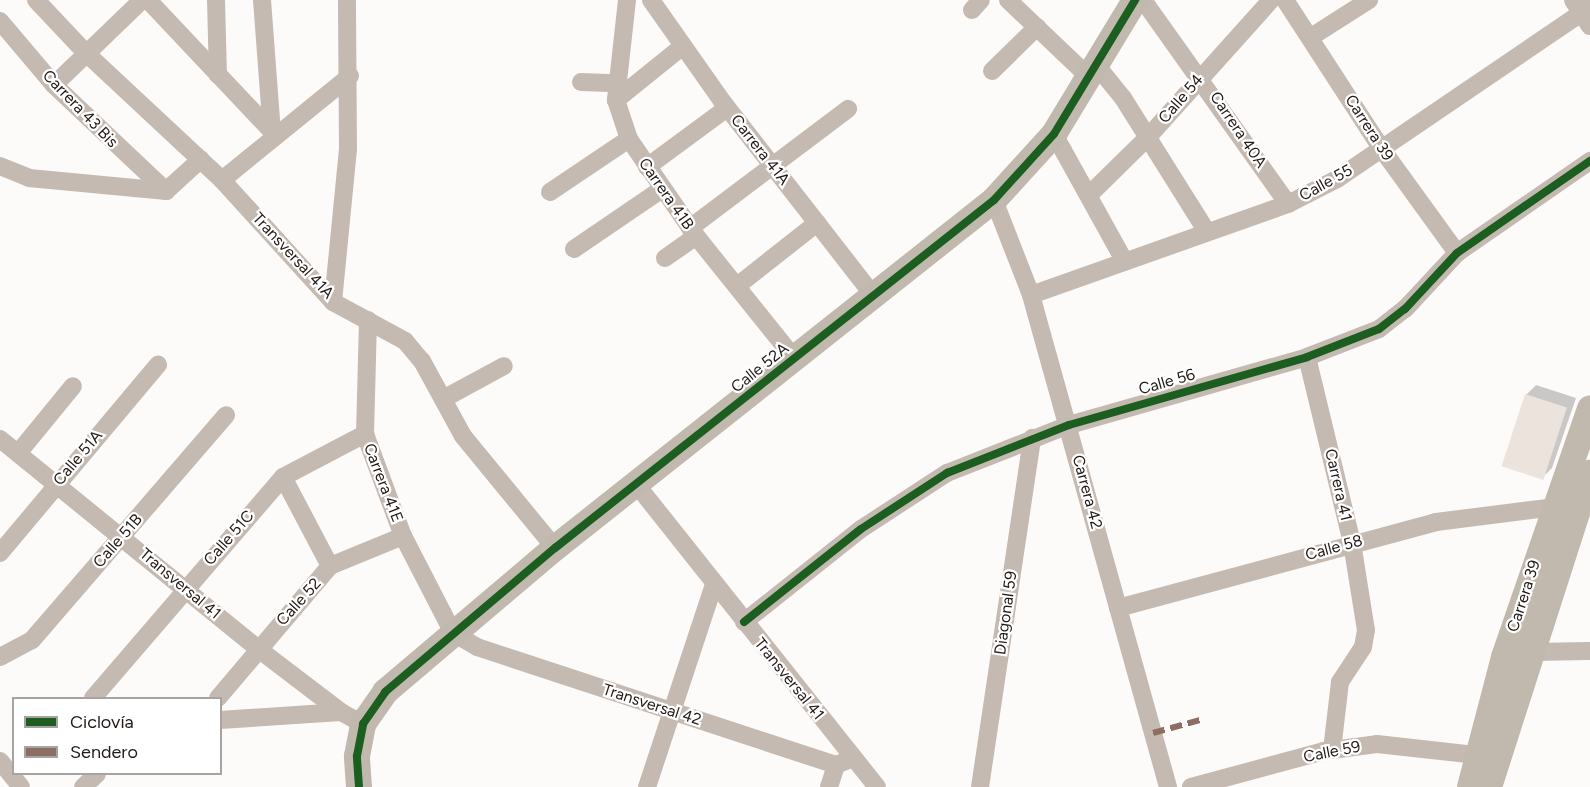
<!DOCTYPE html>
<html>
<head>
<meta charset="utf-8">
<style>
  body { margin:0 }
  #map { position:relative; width:1590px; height:787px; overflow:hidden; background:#fdfbf9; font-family:Figtree,sans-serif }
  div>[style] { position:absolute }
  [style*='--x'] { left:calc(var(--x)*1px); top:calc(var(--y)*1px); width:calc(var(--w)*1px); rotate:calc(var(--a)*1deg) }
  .shadow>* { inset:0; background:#0003 }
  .building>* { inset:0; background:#ece3dc; transform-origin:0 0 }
  .street>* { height:18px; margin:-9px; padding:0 9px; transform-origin:9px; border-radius:9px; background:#c5bab1 }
  .secondary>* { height:26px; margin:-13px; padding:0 13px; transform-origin:13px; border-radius:13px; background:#c2b9ae }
  .quiet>* { height:6px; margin-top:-3px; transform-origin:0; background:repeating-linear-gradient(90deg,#8d6e63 0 12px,transparent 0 18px) }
  .cycleway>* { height:8px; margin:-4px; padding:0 4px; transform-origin:4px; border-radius:4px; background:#1b5e20 }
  span { translate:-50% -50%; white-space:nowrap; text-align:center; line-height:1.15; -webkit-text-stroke:4.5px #fff; paint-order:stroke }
  .street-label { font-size:16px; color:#221a17 }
  .legend { position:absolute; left:12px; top:697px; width:210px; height:78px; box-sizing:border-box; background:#fff; border:2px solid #a7a3a2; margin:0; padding:8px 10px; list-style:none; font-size:18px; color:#221a17 }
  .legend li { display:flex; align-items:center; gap:12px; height:30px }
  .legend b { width:30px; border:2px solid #a7a3a2 }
</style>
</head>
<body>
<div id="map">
  <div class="shadow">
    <i style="clip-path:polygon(1536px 385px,1576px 398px,1552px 468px,1541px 479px,1526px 395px)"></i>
  </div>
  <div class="building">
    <i style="left:1525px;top:394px;width:44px;height:76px;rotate:18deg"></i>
  </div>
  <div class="street">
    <i style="--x:36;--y:0;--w:73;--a:46.7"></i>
    <i style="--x:86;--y:53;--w:186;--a:43"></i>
    <i style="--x:222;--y:180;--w:165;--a:47.7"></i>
    <i style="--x:333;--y:302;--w:82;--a:28.4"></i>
    <i style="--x:405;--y:341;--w:26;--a:50"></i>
    <i style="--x:422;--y:361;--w:85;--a:61.3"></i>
    <i style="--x:463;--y:436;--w:145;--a:50.6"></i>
    <i style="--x:148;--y:0;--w:185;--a:46.7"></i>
    <i style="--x:216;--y:0;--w:75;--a:88.5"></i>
    <i style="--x:262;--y:0;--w:132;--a:85.7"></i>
    <i style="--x:627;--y:0;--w:101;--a:96.3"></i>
    <i style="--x:616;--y:100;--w:41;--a:71.6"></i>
    <i style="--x:629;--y:139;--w:118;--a:55.4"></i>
    <i style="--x:696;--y:236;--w:156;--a:51.2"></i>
    <i style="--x:651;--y:0;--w:123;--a:54.9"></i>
    <i style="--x:722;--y:101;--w:247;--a:52.1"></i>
    <i style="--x:1008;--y:0;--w:115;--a:43.6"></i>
    <i style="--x:1143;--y:0;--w:250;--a:54.6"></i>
    <i style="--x:1285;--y:0;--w:176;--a:57"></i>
    <i style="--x:1381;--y:148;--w:130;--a:54.1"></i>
    <i style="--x:1573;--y:0;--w:31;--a:57"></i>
    <i style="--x:972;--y:10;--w:13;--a:-48"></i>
    <i style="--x:0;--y:21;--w:84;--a:49.8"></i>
    <i style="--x:54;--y:85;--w:154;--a:43.4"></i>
    <i style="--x:1311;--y:37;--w:69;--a:-32.5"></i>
    <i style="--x:1097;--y:66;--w:41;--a:50.9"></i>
    <i style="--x:1123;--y:98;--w:158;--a:57.9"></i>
    <i style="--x:992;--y:71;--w:63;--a:-44.4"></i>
    <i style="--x:581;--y:82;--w:35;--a:2"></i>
    <i style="--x:54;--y:85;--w:122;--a:-44"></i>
    <i style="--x:616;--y:100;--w:86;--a:-38.9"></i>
    <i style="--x:1054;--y:134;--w:146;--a:61"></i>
    <i style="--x:0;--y:166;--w:31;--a:22"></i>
    <i style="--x:29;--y:178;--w:138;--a:5.4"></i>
    <i style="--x:647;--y:167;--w:99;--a:-36.4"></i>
    <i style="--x:222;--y:180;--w:165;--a:-39.1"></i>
    <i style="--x:166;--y:191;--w:47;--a:-42.4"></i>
    <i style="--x:550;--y:192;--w:95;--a:-33.9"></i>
    <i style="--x:1089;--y:195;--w:84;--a:-44.5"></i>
    <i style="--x:1149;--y:136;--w:183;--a:-48.1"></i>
    <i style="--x:994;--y:200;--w:102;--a:68.7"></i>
    <i style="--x:1031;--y:295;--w:511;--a:74.44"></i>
    <i style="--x:690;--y:228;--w:198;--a:-37"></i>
    <i style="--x:574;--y:249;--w:107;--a:-34.3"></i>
    <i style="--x:665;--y:258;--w:38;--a:-35"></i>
    <i style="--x:737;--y:286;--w:102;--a:-38.2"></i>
    <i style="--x:1031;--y:295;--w:273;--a:-19.5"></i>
    <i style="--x:1288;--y:204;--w:55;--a:-27"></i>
    <i style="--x:1337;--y:179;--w:306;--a:-34.2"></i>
    <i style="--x:333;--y:302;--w:153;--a:-84.4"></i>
    <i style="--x:348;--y:150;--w:150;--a:-90.4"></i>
    <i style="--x:368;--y:320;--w:114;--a:91.5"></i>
    <i style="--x:365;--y:434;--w:109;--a:69.6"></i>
    <i style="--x:403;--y:536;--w:109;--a:62.7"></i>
    <i style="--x:453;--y:633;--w:28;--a:30"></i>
    <i style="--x:477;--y:647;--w:378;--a:18.2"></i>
    <i style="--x:836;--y:765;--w:18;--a:-22"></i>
    <i style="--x:1307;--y:357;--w:191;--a:76.4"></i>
    <i style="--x:1352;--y:543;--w:88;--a:80.9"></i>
    <i style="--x:1366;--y:630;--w:17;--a:100"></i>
    <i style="--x:1363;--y:647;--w:42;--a:123.3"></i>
    <i style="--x:1340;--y:682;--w:68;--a:96.7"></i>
    <i style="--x:443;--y:399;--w:69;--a:-28.4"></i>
    <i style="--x:0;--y:439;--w:331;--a:39.1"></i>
    <i style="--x:257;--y:648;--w:106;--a:37.3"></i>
    <i style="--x:341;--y:712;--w:25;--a:29"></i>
    <i style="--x:19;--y:452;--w:85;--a:-50.7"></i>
    <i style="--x:283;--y:477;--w:101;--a:62.2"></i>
    <i style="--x:636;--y:484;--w:387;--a:51.5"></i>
    <i style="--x:0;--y:553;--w:246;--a:-50"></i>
    <i style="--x:1118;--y:608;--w:329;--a:-15.1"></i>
    <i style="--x:1436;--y:522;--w:119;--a:-7.2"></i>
    <i style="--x:744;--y:622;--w:149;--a:-38.5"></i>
    <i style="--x:861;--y:529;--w:103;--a:-33.1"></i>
    <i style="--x:947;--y:473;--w:131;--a:-21.5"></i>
    <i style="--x:1069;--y:425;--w:248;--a:-15.9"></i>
    <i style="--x:1307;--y:357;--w:77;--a:-21.3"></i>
    <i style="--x:1379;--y:329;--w:33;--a:-38"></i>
    <i style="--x:1405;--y:309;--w:76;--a:-47.1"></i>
    <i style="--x:1457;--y:253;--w:162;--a:-34.7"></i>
    <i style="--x:1532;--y:652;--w:58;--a:-1"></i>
    <i style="--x:0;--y:657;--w:36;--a:-28"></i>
    <i style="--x:32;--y:640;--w:297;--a:-49.2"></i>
    <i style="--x:93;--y:698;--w:291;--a:-49.3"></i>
    <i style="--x:283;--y:477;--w:93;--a:-27.7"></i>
    <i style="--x:218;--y:698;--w:173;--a:-49.7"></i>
    <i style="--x:330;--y:566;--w:79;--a:-22.3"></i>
    <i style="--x:220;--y:720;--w:121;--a:-3.8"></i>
    <i style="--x:0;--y:761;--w:33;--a:51"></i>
    <i style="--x:83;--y:787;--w:19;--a:-43"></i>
    <i style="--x:647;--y:787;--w:213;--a:-71.7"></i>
    <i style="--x:829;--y:787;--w:23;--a:-72"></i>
    <i style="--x:980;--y:787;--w:353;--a:-81.5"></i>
    <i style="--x:1191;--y:787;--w:138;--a:-15.1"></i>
    <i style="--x:1324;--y:751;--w:53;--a:-7.5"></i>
    <i style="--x:1377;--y:744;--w:101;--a:6.3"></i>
  </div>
  <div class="secondary">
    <i style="--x:359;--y:787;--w:31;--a:-94"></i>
    <i style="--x:357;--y:756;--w:33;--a:-79"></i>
    <i style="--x:363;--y:724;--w:39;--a:-55"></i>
    <i style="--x:385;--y:692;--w:223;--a:-40.3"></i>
    <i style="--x:555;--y:548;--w:560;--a:-38.4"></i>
    <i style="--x:994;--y:200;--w:89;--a:-47.7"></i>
    <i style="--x:1054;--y:134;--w:157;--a:-58.8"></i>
    <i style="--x:1470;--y:787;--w:134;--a:-75.3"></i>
    <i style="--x:1504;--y:657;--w:263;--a:-70.9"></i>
    <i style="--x:1489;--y:787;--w:330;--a:-72.2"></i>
  </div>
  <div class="quiet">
    <i style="--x:1153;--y:733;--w:53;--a:-15.4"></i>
  </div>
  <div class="cycleway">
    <i style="--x:744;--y:622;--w:149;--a:-38.5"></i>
    <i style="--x:861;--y:529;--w:103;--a:-33.1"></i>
    <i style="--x:947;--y:473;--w:131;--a:-21.5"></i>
    <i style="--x:1069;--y:425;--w:248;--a:-15.9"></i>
    <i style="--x:1307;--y:357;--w:77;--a:-21.3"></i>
    <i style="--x:1379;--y:329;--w:33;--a:-38"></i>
    <i style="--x:1405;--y:309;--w:76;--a:-47.1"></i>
    <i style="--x:1457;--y:253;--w:162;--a:-34.7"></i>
    <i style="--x:359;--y:787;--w:31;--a:-94"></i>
    <i style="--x:357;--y:756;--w:33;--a:-79"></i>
    <i style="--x:363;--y:724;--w:39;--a:-55"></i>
    <i style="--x:385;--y:692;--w:223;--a:-40.3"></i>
    <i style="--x:555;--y:548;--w:560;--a:-38.4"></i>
    <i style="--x:994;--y:200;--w:89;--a:-47.7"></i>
    <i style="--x:1054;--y:134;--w:157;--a:-58.8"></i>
  </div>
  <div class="street-label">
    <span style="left:1181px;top:99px;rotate:-49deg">Calle 54</span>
    <span style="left:80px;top:109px;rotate:46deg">Carrera 43 Bis</span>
    <span style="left:1369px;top:128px;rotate:57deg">Carrera 39</span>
    <span style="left:1238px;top:130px;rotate:56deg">Carrera 40A</span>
    <span style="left:760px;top:150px;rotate:52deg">Carrera 41A</span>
    <span style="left:1326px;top:183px;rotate:-29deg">Calle 55</span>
    <span style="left:666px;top:194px;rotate:55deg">Carrera 41B</span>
    <span style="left:293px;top:256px;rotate:47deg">Transversal 41A</span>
    <span style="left:760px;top:368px;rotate:-39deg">Calle 52A</span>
    <span style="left:1167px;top:382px;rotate:-16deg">Calle 56</span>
    <span style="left:78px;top:458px;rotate:-50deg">Calle 51A</span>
    <span style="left:383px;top:483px;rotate:69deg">Carrera 41E</span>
    <span style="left:1338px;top:485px;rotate:77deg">Carrera 41</span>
    <span style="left:1087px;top:492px;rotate:75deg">Carrera 42</span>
    <span style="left:229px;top:538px;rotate:-49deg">Calle 51C</span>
    <span style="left:118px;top:541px;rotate:-49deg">Calle 51B</span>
    <span style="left:1334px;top:548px;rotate:-15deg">Calle 58</span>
    <span style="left:180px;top:584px;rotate:40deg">Transversal 41</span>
    <span style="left:1524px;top:596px;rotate:-72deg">Carrera 39</span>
    <span style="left:299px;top:602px;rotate:-48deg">Calle 52</span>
    <span style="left:1006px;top:613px;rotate:-82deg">Diagonal 59</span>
    <span style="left:789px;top:679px;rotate:51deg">Transversal 41</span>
    <span style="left:652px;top:705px;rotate:18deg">Transversal 42</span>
    <span style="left:1332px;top:752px;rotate:-11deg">Calle 59</span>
  </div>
  <ul class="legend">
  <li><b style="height:8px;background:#1b5e20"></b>Ciclovía</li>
  <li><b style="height:8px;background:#8d6e63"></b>Sendero</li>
  </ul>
</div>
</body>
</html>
